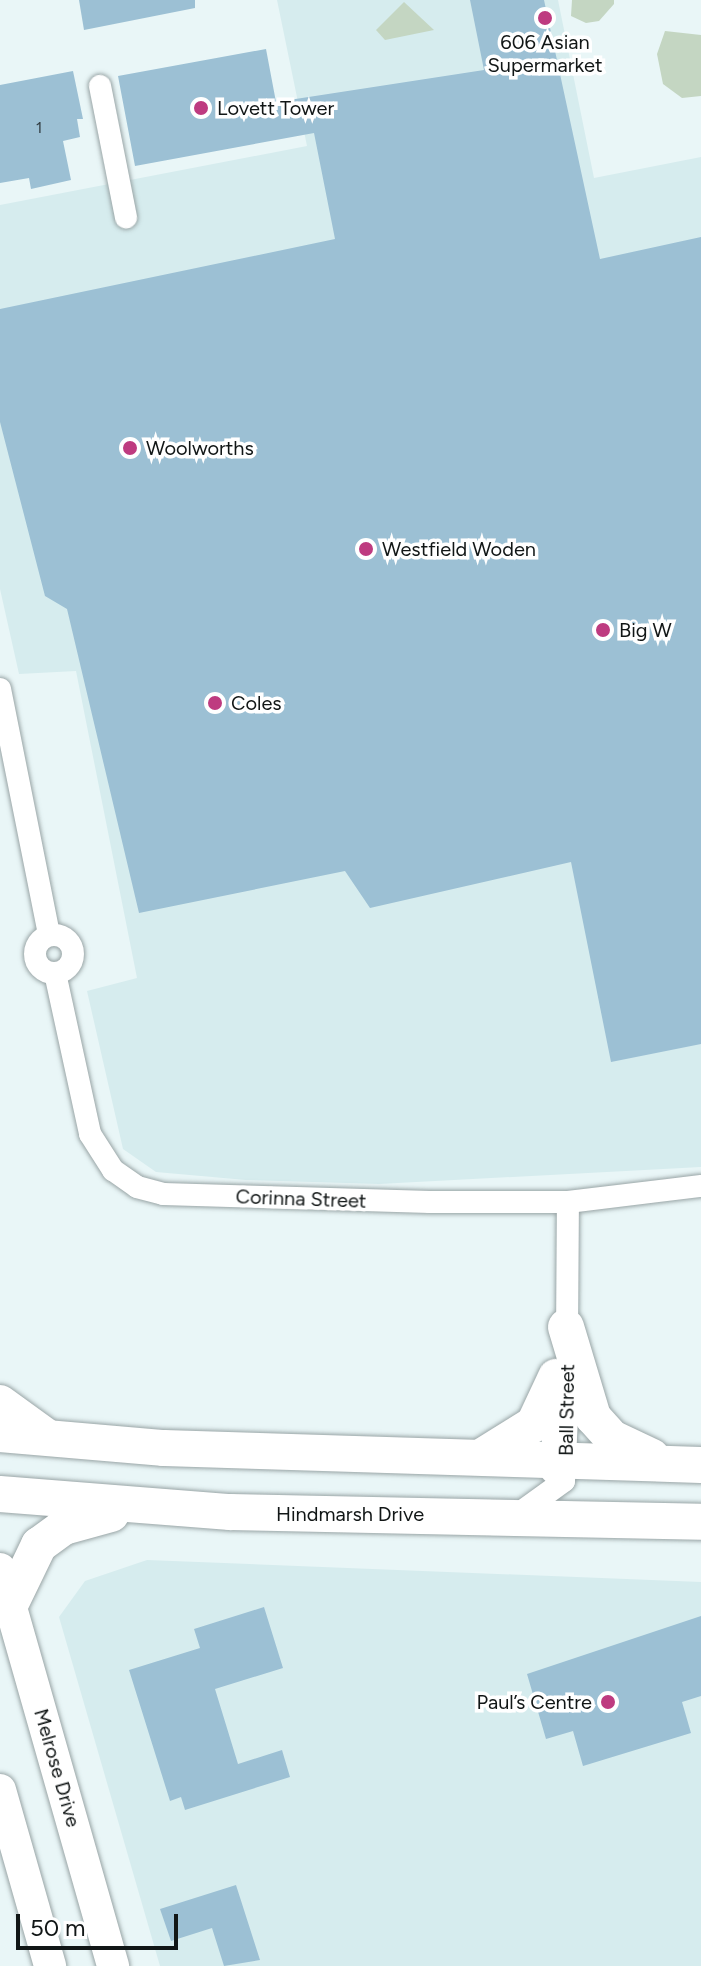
<!DOCTYPE html>
<html>
<head>
<meta charset="utf-8">
<style>
  body { margin:0 }
  #map { position:relative; width:701px; height:1966px; overflow:hidden; background:#e9f6f7; font-family:Figtree,sans-serif }
  div>[style] { position:absolute }
  [style*='--x'] { left:calc(var(--x)*1px); top:calc(var(--y)*1px); width:calc(var(--w)*1px); rotate:calc(var(--a)*1deg) }
  .built>* { inset:0; background:#d6ecee }
  .green>* { inset:0; background:#c4d6c2 }
  .building>* { inset:0; background:#9cc0d4 }
  .roads { filter:drop-shadow(0 0 2px #99a5a6) drop-shadow(0 0 2px #99a5a6) }
  .minor>* { height:22px; margin:-11px; padding:0 11px; transform-origin:11px; border-radius:11px; background:#fff }
  .minor>.ring { margin:-11px; padding:0; box-sizing:content-box; background:none; border:22px solid #fff; border-radius:50% }
  .secondary>* { height:32px; margin:-16px; padding:0 16px; transform-origin:16px; border-radius:16px; background:#fff }
  .primary>* { height:36px; margin:-18px; padding:0 18px; transform-origin:18px; border-radius:18px; background:#fff }
  .dots>* { width:22px; height:22px; translate:-50% -50%; box-sizing:border-box; border:4px solid #fff; border-radius:50% }
  span { translate:-50% -50%; white-space:nowrap; text-align:center; line-height:1.15; -webkit-text-stroke:7px #fff; paint-order:stroke }
  .number-label { font-size:16px; color:#344046 }
  .number-label span { -webkit-text-stroke-width:0 }
  .poi-label { font-size:20px; color:#111616 }
  .left { translate:0 -50%; text-align:left }
  .right { translate:-100% -50%; text-align:right }
  .street-label { font-size:20px; color:#111616 }
  .scale { position:absolute; left:16px; top:1914px; width:162px; height:36px; box-sizing:border-box; border:4px solid #111616; border-top:0; padding-left:10px; font-size:24px; line-height:28px; white-space:nowrap; color:#111616; -webkit-text-stroke:6px #fff; paint-order:stroke }
</style>
</head>
<body>
<div id="map">
  <div class="built">
    <i style="clip-path:polygon(277px 0,558px 0,594px 178px,701px 157px,701px 1167px,379px 1184px,246px 1180px,156px 1172px,123px 1149px,87px 991px,137px 978px,76px 671px,19px 674px,0 589px,0 205px,307px 146px)"></i>
    <i style="clip-path:polygon(147px 1560px,701px 1582px,701px 1966px,160px 1966px,59px 1617px,85px 1581px)"></i>
  </div>
  <div class="green">
    <i style="clip-path:polygon(572px 0,614px 0,614px 4px,599px 21px,586px 23px,571px 16px)"></i>
    <i style="clip-path:polygon(404px 2px,434px 30px,385px 40px,376px 30px)"></i>
    <i style="clip-path:polygon(665px 31px,701px 35px,701px 96px,682px 98px,663px 84px,657px 54px)"></i>
  </div>
  <div class="building">
    <i style="clip-path:polygon(79px 0,195px 0,195px 8px,84px 30px)"></i>
    <i style="clip-path:polygon(470px 0,544px 0,600px 259px,701px 237px,701px 1044px,611px 1062px,571px 862px,370px 908px,345px 871px,139px 913px,67px 609px,45px 596px,0 422px,0 309px,335px 239px,314px 133px,135px 166px,118px 76px,266px 49px,276px 102px,484px 70px)"></i>
    <i style="clip-path:polygon(73px 71px,83px 119px,77px 119px,80px 137px,63px 141px,71px 180px,31px 189px,29px 178px,0 183px,0 85px)"></i>
    <i style="clip-path:polygon(264px 1607px,283px 1668px,215px 1689px,238px 1764px,282px 1750px,290px 1777px,185px 1810px,181px 1797px,170px 1801px,129px 1670px,200px 1648px,194px 1629px)"></i>
    <i style="clip-path:polygon(701px 1616px,701px 1696px,682px 1702px,691px 1733px,583px 1766px,573px 1731px,546px 1739px,527px 1674px)"></i>
    <i style="clip-path:polygon(236px 1885px,260px 1960px,224px 1966px,212px 1928px,171px 1941px,160px 1909px)"></i>
  </div>
  <div class="roads">
    <div class="minor">
      <i style="--x:100;--y:86;--w:134;--a:78.8"></i>
      <i style="--x:0;--y:689;--w:251;--a:78.7"></i>
      <i class="ring" style="left:35px;top:935px;width:16px;height:16px"></i>
      <i style="--x:55;--y:973;--w:165;--a:77.7"></i>
      <i style="--x:90;--y:1134;--w:43;--a:57.4"></i>
      <i style="--x:113;--y:1170;--w:29;--a:35"></i>
      <i style="--x:137;--y:1187;--w:27;--a:15"></i>
      <i style="--x:163;--y:1194;--w:267;--a:1.7"></i>
      <i style="--x:430;--y:1202;--w:138;--a:0"></i>
      <i style="--x:568;--y:1202;--w:134;--a:-6.9"></i>
      <i style="--x:567;--y:1336;--w:134;--a:-89.6"></i>
      <i style="--x:552;--y:1472;--w:73;--a:-88.4"></i>
      <i style="--x:521;--y:1512;--w:53;--a:-35.8"></i>
      <i style="--x:564;--y:1481;--w:110;--a:-87.4"></i>
    </div>
    <div class="secondary">
      <i style="--x:0;--y:1569;--w:413;--a:74.1"></i>
      <i style="--x:0;--y:1790;--w:183;--a:74.1"></i>
    </div>
    <div class="primary">
      <i style="--x:566;--y:1327;--w:94;--a:73.3"></i>
      <i style="--x:593;--y:1417;--w:28;--a:48"></i>
      <i style="--x:612;--y:1438;--w:44;--a:25.4"></i>
      <i style="--x:0;--y:1403;--w:58;--a:35.9"></i>
      <i style="--x:0;--y:1434;--w:165;--a:4.9"></i>
      <i style="--x:164;--y:1448;--w:537;--a:1.81"></i>
      <i style="--x:481;--y:1457;--w:62;--a:-31.9"></i>
      <i style="--x:534;--y:1424;--w:52;--a:-64.9"></i>
      <i style="--x:0;--y:1494;--w:231;--a:4.5"></i>
      <i style="--x:230;--y:1512;--w:471;--a:1.2"></i>
      <i style="--x:10;--y:1605;--w:67;--a:-64.2"></i>
      <i style="--x:39;--y:1545;--w:31;--a:-36"></i>
      <i style="--x:64;--y:1527;--w:49;--a:-15.5"></i>
    </div>
  </div>
  <div class="dots">
    <i style="left:545px;top:18px;background:#be3b80"></i>
    <i style="left:201px;top:108px;background:#be3b80"></i>
    <i style="left:130px;top:448px;background:#be3b80"></i>
    <i style="left:366px;top:549px;background:#be3b80"></i>
    <i style="left:603px;top:630px;background:#be3b80"></i>
    <i style="left:215px;top:703px;background:#be3b80"></i>
    <i style="left:608px;top:1702px;background:#be3b80"></i>
  </div>
  <div class="number-label">
    <span style="left:39px;top:128px">1</span>
  </div>
  <div class="poi-label">
    <span style="left:545px;top:54px">606 Asian<br>Supermarket</span>
    <span class="left" style="left:217px;top:108px">Lovett Tower</span>
    <span class="left" style="left:146px;top:448px">Woolworths</span>
    <span class="left" style="left:382px;top:549px">Westfield Woden</span>
    <span class="left" style="left:619px;top:630px">Big W</span>
    <span class="left" style="left:231px;top:703px">Coles</span>
    <span class="right" style="left:592px;top:1702px">Paul’s Centre</span>
  </div>
  <div class="street-label">
    <span style="left:301px;top:1199px;rotate:2deg">Corinna Street</span>
    <span style="left:567px;top:1410px;rotate:-89deg">Ball Street</span>
    <span style="left:350px;top:1514px">Hindmarsh Drive</span>
    <span style="left:57px;top:1768px;rotate:74deg">Melrose Drive</span>
  </div>
  <div class="scale">50 m</div>
</div>
</body>
</html>
